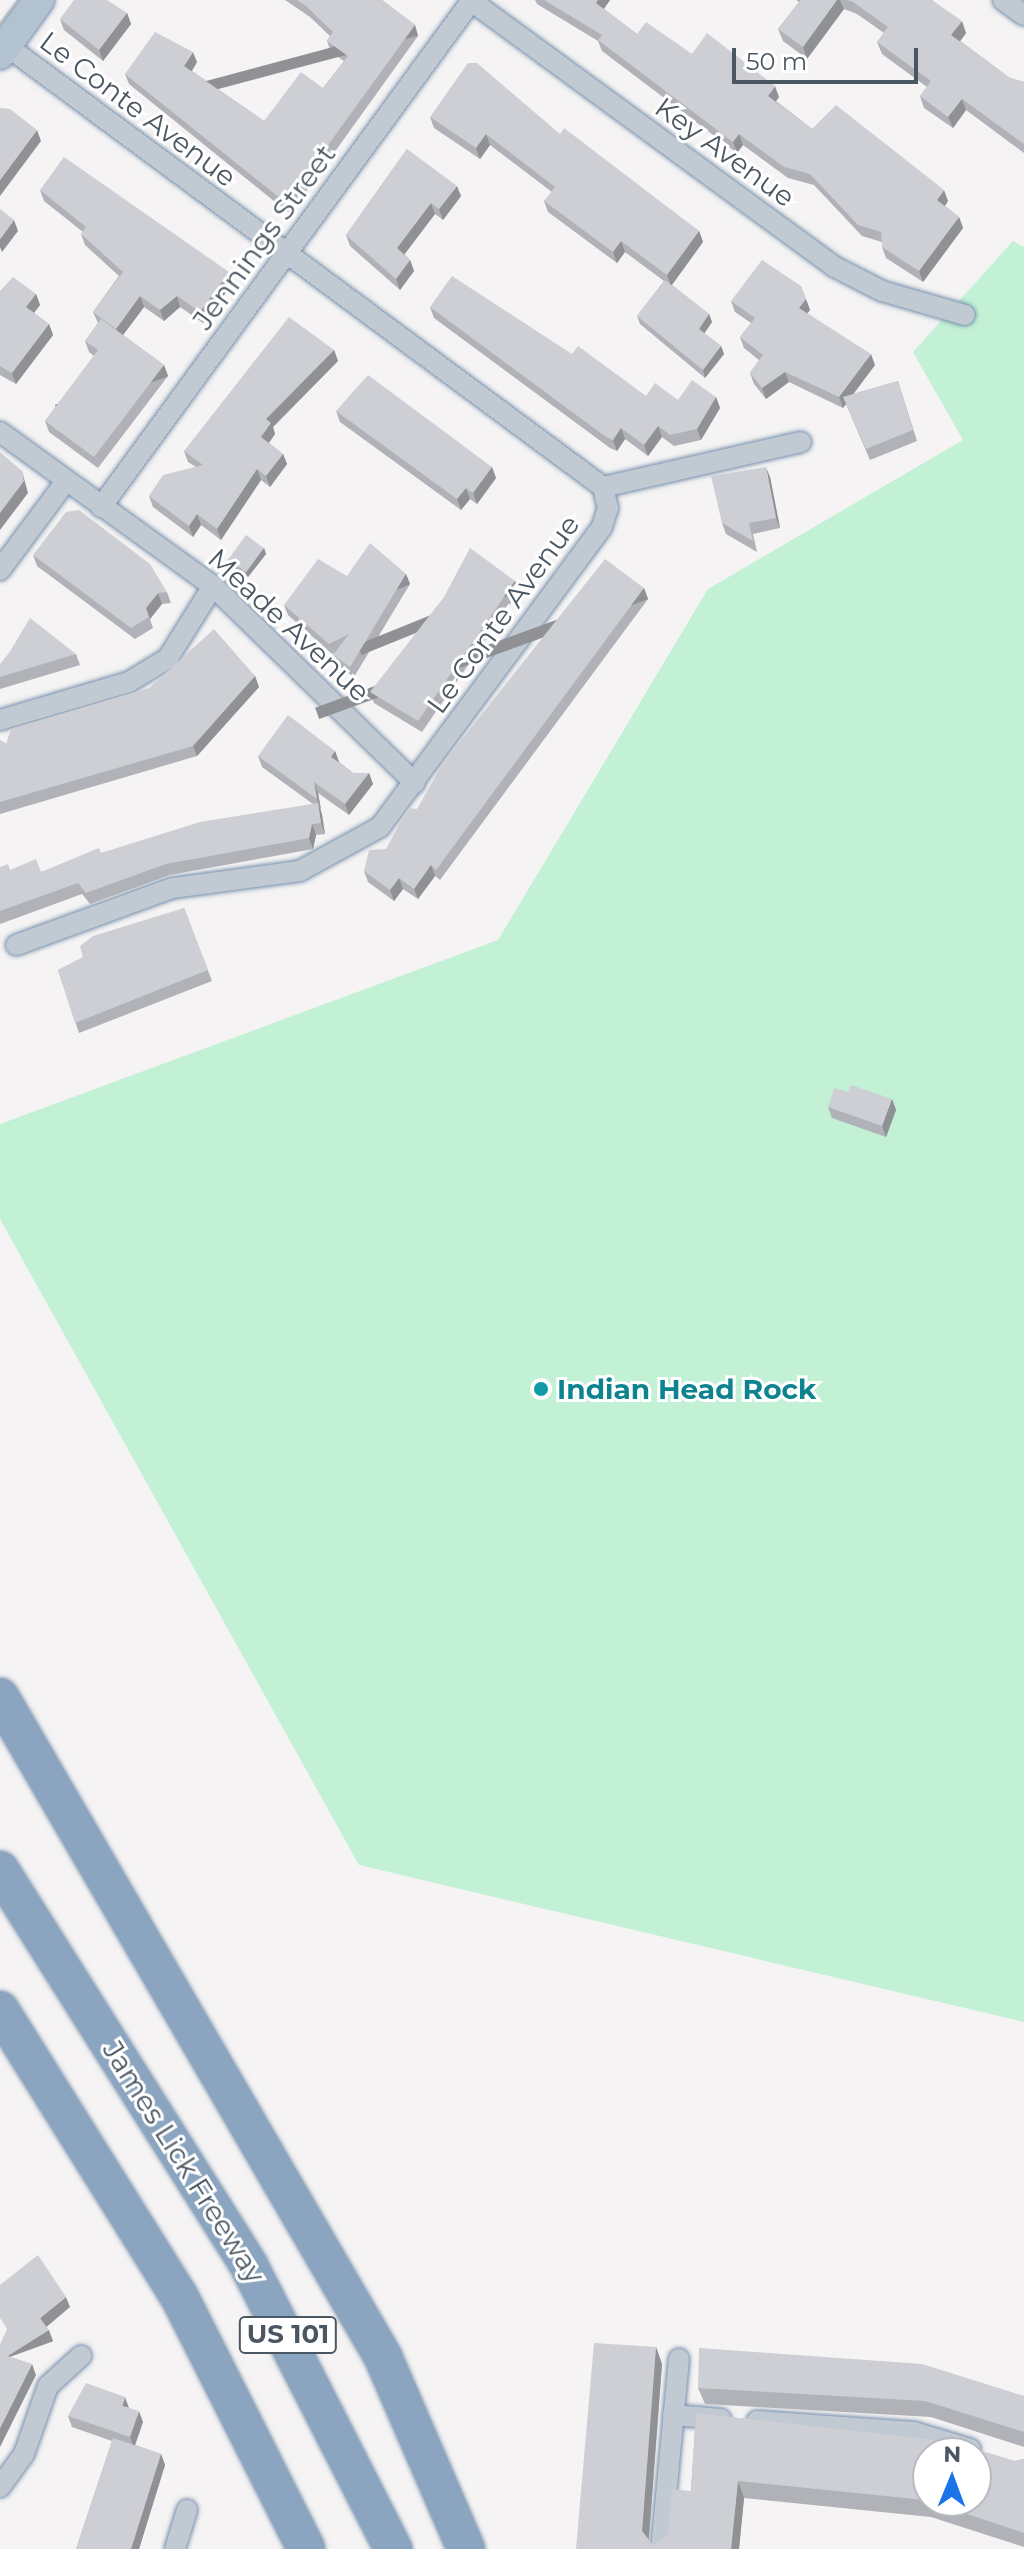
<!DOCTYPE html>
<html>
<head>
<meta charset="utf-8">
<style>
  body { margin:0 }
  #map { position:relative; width:1024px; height:2549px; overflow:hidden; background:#f5f3f3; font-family:Montserrat,sans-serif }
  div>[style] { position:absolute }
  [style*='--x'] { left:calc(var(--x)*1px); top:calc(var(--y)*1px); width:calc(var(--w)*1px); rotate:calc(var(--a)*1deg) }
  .green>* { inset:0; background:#c3f1d5 }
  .roads { filter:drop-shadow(0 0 2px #7690ad) drop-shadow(0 0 2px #7690ad) }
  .minor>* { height:20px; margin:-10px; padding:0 10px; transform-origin:10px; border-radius:10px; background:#c1cad2 }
  .primary>* { height:30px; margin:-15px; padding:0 15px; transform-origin:15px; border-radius:15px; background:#b3c2d1 }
  .motorway>* { height:36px; margin:-18px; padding:0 18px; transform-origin:18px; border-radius:18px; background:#8ba5c1 }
  .tram>* { height:2px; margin:-1px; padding:0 1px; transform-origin:1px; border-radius:1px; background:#b5b8bd }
  .wall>* { inset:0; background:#b0b2b7 }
  .shaded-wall>* { inset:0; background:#909195; transform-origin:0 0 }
  .building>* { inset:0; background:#cdcfd5; transform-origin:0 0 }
  .dots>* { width:22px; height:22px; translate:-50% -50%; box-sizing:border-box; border:4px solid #fff; border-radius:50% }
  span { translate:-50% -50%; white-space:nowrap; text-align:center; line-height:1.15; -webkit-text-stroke:6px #fff; paint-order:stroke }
  .shield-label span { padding:2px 6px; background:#fff; border:2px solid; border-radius:6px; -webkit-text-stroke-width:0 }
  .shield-label { font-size:26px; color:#4a5661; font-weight:700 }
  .street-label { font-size:28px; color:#4a5661 }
  .culture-label { font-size:28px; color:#0d838f; font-weight:700 }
  .left { translate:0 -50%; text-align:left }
  .north { position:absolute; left:912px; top:2437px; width:80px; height:80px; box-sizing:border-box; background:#fff; border:2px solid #b7bbc0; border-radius:50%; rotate:1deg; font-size:22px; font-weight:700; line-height:32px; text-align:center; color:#4a5661 }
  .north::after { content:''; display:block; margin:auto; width:28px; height:36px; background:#1a73e8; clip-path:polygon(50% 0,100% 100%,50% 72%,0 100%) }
  .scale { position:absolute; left:732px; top:48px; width:186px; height:36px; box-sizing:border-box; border:4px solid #4a5661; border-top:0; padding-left:10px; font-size:24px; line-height:28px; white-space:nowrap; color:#4a5661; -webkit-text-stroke:6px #fff; paint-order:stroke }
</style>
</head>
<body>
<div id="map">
  <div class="green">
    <i style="clip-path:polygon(1013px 241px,1024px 247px,1024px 2022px,359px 1865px,0 1219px,0 1124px,498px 940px,708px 589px,963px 440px,913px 352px)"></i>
  </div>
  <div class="roads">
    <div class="minor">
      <i style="--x:470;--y:0;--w:450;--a:36.2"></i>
      <i style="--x:833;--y:266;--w:55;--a:27"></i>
      <i style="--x:882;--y:291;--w:86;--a:16.1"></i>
      <i style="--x:1003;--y:0;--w:26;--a:36"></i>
      <i style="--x:0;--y:41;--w:750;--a:36.49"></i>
      <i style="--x:603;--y:487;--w:22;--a:77"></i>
      <i style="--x:608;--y:508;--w:20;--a:108"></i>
      <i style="--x:602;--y:527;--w:373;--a:126.5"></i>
      <i style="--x:380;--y:827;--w:91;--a:151.2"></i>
      <i style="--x:300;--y:871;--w:129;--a:172.4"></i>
      <i style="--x:172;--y:888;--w:166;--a:159.9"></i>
      <i style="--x:0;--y:432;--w:263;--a:35.9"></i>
      <i style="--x:213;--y:586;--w:282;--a:44.3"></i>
      <i style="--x:603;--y:487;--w:203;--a:-12.8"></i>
      <i style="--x:101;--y:507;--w:628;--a:-53.8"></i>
      <i style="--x:0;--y:570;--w:111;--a:-53.4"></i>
      <i style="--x:0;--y:720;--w:134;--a:-16.4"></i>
      <i style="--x:129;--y:682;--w:46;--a:-31.6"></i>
      <i style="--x:168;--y:658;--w:85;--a:-58"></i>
      <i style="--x:673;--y:2415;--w:48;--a:4.8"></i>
      <i style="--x:757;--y:2421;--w:157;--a:4"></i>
      <i style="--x:914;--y:2432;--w:59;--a:16.9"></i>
      <i style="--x:0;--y:2487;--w:41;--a:-54"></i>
      <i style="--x:24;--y:2454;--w:72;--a:-70.6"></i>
      <i style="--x:48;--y:2386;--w:45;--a:-42.3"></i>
      <i style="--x:175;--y:2549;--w:41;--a:-72.9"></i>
      <i style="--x:661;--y:2549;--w:191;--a:-84.6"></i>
    </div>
    <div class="primary">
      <i style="--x:0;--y:54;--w:67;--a:-54.2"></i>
    </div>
    <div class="motorway">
      <i style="--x:0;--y:1697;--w:763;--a:59.87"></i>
      <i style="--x:383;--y:2357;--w:209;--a:66.6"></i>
      <i style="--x:0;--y:1870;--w:468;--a:57.8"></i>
      <i style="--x:249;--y:2266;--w:318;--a:63"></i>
      <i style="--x:0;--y:2010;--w:337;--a:58"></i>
      <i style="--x:179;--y:2296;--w:283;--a:63.3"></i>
    </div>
  </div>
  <div class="tram">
    <i style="--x:0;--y:24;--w:30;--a:-53"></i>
  </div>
  <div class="wall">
    <i style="clip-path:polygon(285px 0,382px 0,415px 25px,418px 36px,290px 214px,129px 84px,125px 74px,197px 62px,192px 71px,264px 121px,323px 88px,344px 61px,331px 52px,327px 41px,330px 36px,310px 17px)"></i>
    <i style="clip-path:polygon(535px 0,610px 0,604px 9px,637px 34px,692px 54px,779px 97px,776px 101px,812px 129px,948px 201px,945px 206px,959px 217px,963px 228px,923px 282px,886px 258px,882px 247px,882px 242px,862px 236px,814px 185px,788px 178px,743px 145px,737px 153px,602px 51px,598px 41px,537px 4px)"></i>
    <i style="clip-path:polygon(796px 0,932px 0,966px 33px,960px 41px,1010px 78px,1024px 82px,1024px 153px,966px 110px,953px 128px,924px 108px,920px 96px,927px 87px,882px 54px,877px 42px,884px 33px,857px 14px,844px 9px,807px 59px,783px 41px,778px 29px,799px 2px)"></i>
    <i style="clip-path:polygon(127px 13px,131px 24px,103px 61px,64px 30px,60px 19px)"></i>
    <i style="clip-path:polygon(430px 117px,560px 134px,699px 231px,703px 242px,672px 285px,709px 314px,712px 322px,704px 333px,721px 346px,724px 354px,705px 378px,640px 324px,637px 316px,664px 281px,625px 252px,617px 263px,548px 212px,544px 201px,552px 192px,490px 145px,480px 159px,434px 128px)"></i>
    <i style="clip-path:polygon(407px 149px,461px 196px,443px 220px,435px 214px,404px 254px,410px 260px,414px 271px,400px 290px,350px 246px,346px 235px)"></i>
    <i style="clip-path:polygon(40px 190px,233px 283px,203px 323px,180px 307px,164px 321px,144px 307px,123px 335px,164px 365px,168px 376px,98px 468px,49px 432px,45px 421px,94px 356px,89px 352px,85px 341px,98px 323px,93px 312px,119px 276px,85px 245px,81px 234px,83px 232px,44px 201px)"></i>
    <i style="clip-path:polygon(801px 286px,810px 310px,807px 313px,875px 365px,853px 394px,898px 381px,917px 441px,870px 460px,846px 404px,843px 408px,789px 382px,766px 399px,754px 384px,750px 373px,759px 360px,744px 348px,740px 337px,751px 323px,735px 312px,731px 301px)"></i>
    <i style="clip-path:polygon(0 291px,36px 294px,40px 305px,34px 313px,49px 324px,53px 335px,16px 384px,0 375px)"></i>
    <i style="clip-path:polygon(430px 307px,646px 396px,678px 400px,716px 397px,720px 408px,701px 440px,674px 446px,662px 437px,648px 456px,625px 439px,617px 451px,610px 448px,434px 318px)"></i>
    <i style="clip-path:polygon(334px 350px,338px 361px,273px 427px,275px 434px,269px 443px,283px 454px,287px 464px,270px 487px,261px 480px,221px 540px,201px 525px,193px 537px,153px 507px,149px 496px,196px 467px,188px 462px,184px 451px)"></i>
    <i style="clip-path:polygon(336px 411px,492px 467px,496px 478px,477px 504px,470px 499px,461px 510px,340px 422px)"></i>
    <i style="clip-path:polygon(770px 477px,780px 528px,753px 534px,757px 552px,726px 534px,722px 523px)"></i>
    <i style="clip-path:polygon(264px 548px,266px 554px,248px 577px,230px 565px,228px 559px)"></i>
    <i style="clip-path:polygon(33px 555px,167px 592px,171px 603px,162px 604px,150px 619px,153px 628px,135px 639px,37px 566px)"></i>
    <i style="clip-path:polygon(406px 574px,410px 584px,354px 677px,337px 665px,333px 655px,335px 653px,332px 654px,288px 615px,284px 605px,347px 576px)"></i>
    <i style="clip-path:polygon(515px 581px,519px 591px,422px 732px,374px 703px,370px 692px)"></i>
    <i style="clip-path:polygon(644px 588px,648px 599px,440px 880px,435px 876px,418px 899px,403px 889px,394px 901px,368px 882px,364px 871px,386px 849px,417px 809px)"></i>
    <i style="clip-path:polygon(76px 654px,80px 665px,0 689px,0 664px)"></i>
    <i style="clip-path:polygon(255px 676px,259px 687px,197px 756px,0 814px,0 740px,6px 744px)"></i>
    <i style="clip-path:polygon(335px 751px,339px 762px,353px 773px,369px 773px,373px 784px,349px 815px,318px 793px,321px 810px,320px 809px,325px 834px,316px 835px,313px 849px,170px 875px,90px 904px,82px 894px,0 924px,0 867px,10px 870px,41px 872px,101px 853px,313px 804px,262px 767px,258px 756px)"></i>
    <i style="clip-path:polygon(184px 908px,212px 981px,79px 1033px,58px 970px)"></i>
    <i style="clip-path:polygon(848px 1092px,892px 1099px,896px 1110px,886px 1137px,832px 1118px,828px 1107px)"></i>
    <i style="clip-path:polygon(656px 2347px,662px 2364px,649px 2540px,653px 2545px,668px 2534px,691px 2491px,696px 2413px,1015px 2461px,1024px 2459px,1024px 2547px,931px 2517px,744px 2498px,739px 2549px,576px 2549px)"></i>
    <i style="clip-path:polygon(698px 2388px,1024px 2396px,1024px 2447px,931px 2417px,705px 2404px)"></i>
    <i style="clip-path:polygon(129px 2408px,143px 2422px,135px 2445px,161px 2454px,165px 2465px,139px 2549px,76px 2549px,112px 2441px,72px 2427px,68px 2416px)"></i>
  </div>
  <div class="shaded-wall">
    <i style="clip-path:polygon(598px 0,610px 0,600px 14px,596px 3px)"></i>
    <i style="clip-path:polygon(837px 0,840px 0,844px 9px,807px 59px,803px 47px)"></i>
    <i style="clip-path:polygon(127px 13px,131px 24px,103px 61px,99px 50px)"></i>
    <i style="clip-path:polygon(962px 21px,966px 33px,956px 47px,951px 35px)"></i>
    <i style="left:415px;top:25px;width:11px;height:220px;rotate:75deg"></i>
    <i style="clip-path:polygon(193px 52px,197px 62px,188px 77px,184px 66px)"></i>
    <i style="clip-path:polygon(775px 86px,779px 97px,772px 106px,768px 96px)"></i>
    <i style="clip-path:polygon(962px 99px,966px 110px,953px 128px,948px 117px)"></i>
    <i style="clip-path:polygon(37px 130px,41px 141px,0 196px,0 180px)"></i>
    <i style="clip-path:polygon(486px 134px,490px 145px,480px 159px,476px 148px)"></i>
    <i style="clip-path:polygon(739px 134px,743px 145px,737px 153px,733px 142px)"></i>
    <i style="clip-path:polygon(457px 186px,461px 196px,443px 220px,439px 209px)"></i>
    <i style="clip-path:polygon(944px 190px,948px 201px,941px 211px,937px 200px)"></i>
    <i style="clip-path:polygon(431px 203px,435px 214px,401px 259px,397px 248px)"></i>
    <i style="clip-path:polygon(959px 217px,963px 228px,923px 282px,919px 271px)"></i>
    <i style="clip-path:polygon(14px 220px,18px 231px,2px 252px,0 247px,0 239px)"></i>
    <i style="clip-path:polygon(699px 231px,703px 242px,671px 286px,667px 275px)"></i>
    <i style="clip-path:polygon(621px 241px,625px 252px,617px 263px,613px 252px)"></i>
    <i style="clip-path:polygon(410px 260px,414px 271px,400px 290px,396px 279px)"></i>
    <i style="clip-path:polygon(229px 272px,233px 283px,203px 323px,200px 312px)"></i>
    <i style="clip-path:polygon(36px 294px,40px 305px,30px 318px,26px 307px)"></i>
    <i style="clip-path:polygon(140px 296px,144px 307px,120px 339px,116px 329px)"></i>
    <i style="clip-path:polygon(177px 296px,180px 307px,164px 321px,160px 310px)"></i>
    <i style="clip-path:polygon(806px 299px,810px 310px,803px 319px,799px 308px)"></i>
    <i style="clip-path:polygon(709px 314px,712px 322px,702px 337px,699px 329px)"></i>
    <i style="clip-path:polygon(49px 324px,53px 335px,16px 384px,12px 373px)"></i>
    <i style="clip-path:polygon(721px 346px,724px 354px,705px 378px,703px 370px)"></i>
    <i style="clip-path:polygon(334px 350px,338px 361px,273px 427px,275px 434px,265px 448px,261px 437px,266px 419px)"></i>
    <i style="clip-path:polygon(871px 354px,875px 365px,843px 408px,839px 397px)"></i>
    <i style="left:164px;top:365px;width:12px;height:116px;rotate:70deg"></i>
    <i style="clip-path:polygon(785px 372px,789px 382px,766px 399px,762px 388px)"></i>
    <i style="clip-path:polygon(716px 397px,720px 408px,701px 440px,697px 429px)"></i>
    <i style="clip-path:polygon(658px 426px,662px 437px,648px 456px,644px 445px)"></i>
    <i style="clip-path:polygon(621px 428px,625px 439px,617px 451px,613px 440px)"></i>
    <i style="clip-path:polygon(283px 454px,287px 464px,270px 487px,266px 476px)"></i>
    <i style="clip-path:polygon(492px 467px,496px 478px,477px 504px,473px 493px)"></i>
    <i style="clip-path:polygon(766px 467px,770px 477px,780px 528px,776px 518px)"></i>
    <i style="clip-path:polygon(257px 469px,261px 480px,221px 540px,217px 529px)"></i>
    <i style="clip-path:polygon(22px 471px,28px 493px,0 530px,0 513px)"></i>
    <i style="clip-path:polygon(466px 488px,470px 499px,461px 510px,457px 499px)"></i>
    <i style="clip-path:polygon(197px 514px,201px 525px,193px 537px,189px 526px)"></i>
    <i style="clip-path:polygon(264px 548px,266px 554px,248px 577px,245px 572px)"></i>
    <i style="left:406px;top:574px;width:11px;height:109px;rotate:68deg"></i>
    <i style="left:515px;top:581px;width:11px;height:170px;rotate:68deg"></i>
    <i style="left:644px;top:588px;width:12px;height:350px;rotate:70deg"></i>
    <i style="clip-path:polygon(158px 593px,162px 604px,150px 619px,146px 608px)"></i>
    <i style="clip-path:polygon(255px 676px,259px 687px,197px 756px,193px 746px)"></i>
    <i style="clip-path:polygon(335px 751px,339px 762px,331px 757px)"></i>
    <i style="clip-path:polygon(369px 773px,373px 784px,349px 815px,345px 804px)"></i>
    <i style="clip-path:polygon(314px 782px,318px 793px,321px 810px,317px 799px)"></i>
    <i style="clip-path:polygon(318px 803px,322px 814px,325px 834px,321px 823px)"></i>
    <i style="clip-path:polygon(312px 824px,316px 835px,313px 849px,309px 838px)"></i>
    <i style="clip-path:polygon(431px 865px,435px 876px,418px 899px,414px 889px)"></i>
    <i style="clip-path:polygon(399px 878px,403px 889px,394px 901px,390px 890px)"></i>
    <i style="clip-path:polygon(892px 1099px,896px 1110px,886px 1137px,882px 1126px)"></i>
    <i style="clip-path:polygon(66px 2297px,70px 2307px,44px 2329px,40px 2318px)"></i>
    <i style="left:49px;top:2330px;width:12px;height:49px;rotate:70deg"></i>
    <i style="clip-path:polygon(656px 2347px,662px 2364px,648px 2548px,642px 2531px)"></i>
    <i style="clip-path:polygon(32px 2364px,36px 2375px,0 2447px,0 2428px)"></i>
    <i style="clip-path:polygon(125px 2397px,129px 2408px,122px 2406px)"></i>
    <i style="clip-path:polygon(139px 2411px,143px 2422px,134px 2448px,130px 2437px)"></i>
    <i style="clip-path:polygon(161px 2454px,165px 2465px,139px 2549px,131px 2549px)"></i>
    <i style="clip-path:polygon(738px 2481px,744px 2498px,739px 2549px,731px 2549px)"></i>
  </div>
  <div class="building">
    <i style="clip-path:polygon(74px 0,107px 0,127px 13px,99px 50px,60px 19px)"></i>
    <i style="clip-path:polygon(297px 0,382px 0,415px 25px,286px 203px,125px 74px,155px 32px,193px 52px,184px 66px,264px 121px,301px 72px,323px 88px,348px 56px,327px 41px,333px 32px,306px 6px)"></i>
    <i style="clip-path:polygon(544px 0,598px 0,596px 3px,637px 34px,646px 22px,692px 54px,707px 33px,775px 86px,768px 96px,812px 129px,836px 105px,944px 190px,937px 200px,959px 217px,919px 271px,882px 247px,881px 232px,858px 225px,810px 174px,784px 167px,739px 134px,733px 142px,598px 40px,602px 35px)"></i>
    <i style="clip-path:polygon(801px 0,837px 0,803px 47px,778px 29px)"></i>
    <i style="clip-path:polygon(847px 0,932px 0,962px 21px,951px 35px,1010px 78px,1024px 82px,1024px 144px,962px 99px,948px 117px,920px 96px,931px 81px,877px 42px,888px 27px,853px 2px)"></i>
    <i style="clip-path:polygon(468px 63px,477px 63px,560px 134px,564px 128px,699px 231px,667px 275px,621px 241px,613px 252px,544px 201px,555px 187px,486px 134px,476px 148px,430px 117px)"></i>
    <i style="clip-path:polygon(0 108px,10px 109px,37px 130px,0 180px)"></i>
    <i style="clip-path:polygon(407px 149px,457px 186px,439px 209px,431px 203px,397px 248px,410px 260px,396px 279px,346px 235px)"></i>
    <i style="clip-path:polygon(64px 157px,229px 272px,200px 312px,177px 296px,160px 310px,140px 296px,116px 329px,93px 312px,123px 272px,81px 234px,86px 227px,40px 190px)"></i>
    <i style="clip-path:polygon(0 209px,14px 220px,0 239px)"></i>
    <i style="clip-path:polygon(762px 260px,801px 286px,806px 299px,799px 308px,871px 354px,839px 397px,785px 372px,762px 388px,750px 373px,763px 355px,740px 337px,755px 318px,731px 301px)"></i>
    <i style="clip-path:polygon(452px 276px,572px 354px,578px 346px,646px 396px,655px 383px,678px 400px,692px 380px,716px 397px,697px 429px,670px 435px,658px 426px,644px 445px,621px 428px,613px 440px,606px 437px,430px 307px)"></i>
    <i style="clip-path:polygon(13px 277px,36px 294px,26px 307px,49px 324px,12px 373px,0 366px,0 291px)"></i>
    <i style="clip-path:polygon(665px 280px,709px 314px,699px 329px,721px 346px,703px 370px,637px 316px)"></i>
    <i style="clip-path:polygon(289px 317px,334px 350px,266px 419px,271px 423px,261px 437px,283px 454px,266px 476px,257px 469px,217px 529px,197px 514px,189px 526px,149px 496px,163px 475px,203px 465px,184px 451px)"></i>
    <i style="clip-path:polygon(101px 319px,164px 365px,94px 457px,45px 421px,98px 350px,85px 341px)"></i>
    <i style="clip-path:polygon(368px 375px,492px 467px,473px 493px,466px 488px,457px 499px,336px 411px)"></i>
    <i style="clip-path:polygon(898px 381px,913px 430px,866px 449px,843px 397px)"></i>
    <i style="clip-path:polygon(0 452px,22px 471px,24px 481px,0 513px)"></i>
    <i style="clip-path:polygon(766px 467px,776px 518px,749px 523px,753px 541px,722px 523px,711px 476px)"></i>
    <i style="clip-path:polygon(79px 510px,150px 564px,167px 592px,158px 593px,146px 608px,149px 617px,131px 628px,33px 555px,66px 512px)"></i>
    <i style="left:246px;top:535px;width:22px;height:30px;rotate:36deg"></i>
    <i style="clip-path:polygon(370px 543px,406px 574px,350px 667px,333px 655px,349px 634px,329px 644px,284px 605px,318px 559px,347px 576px)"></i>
    <i style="clip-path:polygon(470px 548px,515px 581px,418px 721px,370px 692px,444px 597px)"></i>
    <i style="clip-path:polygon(605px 559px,644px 588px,436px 870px,431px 865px,414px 889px,399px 878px,390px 890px,364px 871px,369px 850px,386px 849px,408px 808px,417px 809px,443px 763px)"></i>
    <i style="clip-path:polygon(30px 618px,76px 654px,0 677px,0 664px,9px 653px)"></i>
    <i style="clip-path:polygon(214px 629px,255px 676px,193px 746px,0 802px,0 740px,6px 744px,11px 729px,149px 688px)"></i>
    <i style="clip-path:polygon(288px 715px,335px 751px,331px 757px,353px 773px,369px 773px,345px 804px,314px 782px,317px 799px,258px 756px)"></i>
    <i style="clip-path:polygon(318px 803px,321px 823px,312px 824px,309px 838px,166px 864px,86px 893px,78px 883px,0 911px,0 867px,8px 864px,10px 870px,36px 859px,41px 872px,99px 848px,101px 853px,200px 822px)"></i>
    <i style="clip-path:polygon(184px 908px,208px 970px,75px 1023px,58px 970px,83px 957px,80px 946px,93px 936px)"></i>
    <i style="clip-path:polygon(851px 1085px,892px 1099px,882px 1126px,828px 1107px,834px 1088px,848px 1092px)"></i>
    <i style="clip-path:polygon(38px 2255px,66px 2297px,40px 2318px,49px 2330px,8px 2356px,32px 2364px,0 2428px,0 2345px,7px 2329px,0 2318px,0 2285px)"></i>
    <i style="clip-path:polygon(evenodd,594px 2343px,656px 2347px,642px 2531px,653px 2545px,668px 2534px,672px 2489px,691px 2491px,696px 2413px,953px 2442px,1015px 2461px,1024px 2459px,1024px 2533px,925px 2500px,738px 2481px,731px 2549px,576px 2549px,594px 2343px,928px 2453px,976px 2453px,976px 2501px,928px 2501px,928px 2453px)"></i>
    <i style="clip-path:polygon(699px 2348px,922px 2364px,1024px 2396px,1024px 2432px,925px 2401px,698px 2388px)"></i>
    <i style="clip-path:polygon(86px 2383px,125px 2397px,122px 2406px,139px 2411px,130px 2437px,68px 2416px)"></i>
    <i style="clip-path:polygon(113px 2438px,161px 2454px,131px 2549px,76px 2549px)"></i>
  </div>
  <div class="dots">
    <i style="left:541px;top:1389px;background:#0f9aa8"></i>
  </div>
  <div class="shield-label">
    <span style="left:288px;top:2335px">US 101</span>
  </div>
  <div class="street-label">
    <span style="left:138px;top:109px;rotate:37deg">Le Conte Avenue</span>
    <span style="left:725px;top:152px;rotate:36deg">Key Avenue</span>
    <span style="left:264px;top:237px;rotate:-54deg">Jennings Street</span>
    <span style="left:503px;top:614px;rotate:-54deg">Le Conte Avenue</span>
    <span style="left:289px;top:625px;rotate:43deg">Meade Avenue</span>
    <span style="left:184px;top:2162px;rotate:58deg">James Lick Freeway</span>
  </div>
  <div class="culture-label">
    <span class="left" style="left:557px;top:1389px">Indian Head Rock</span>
  </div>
  <div class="north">N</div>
  <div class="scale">50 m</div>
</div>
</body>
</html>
